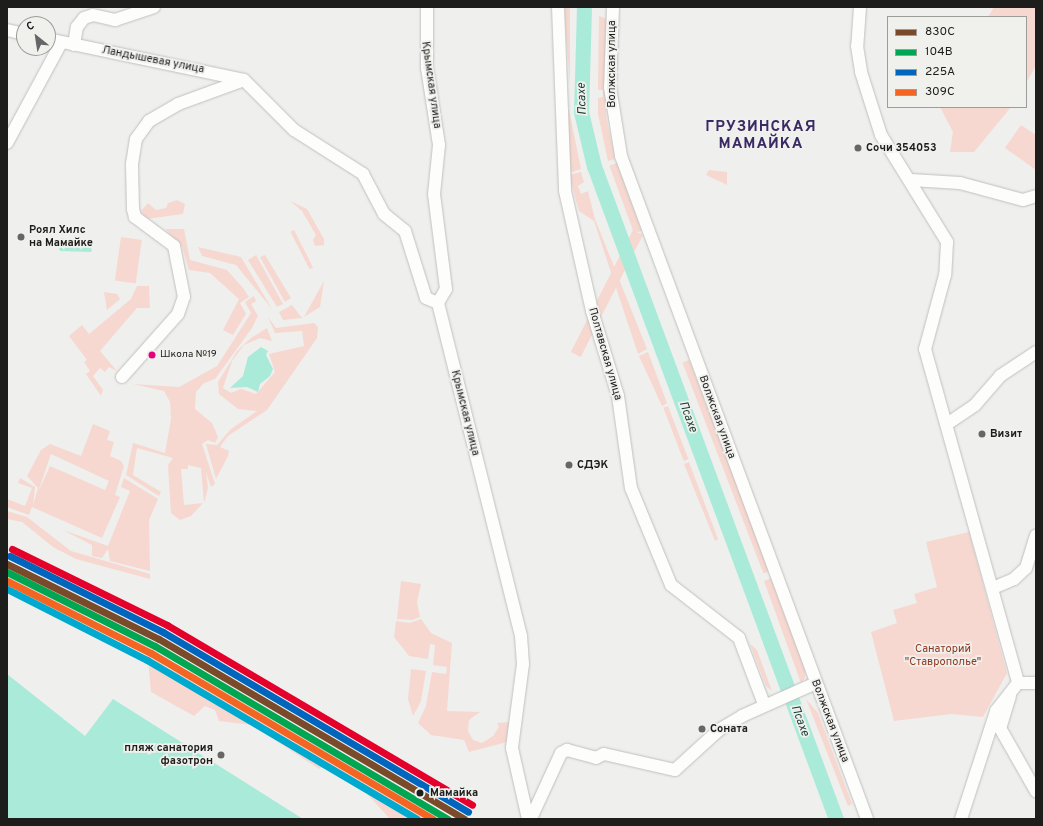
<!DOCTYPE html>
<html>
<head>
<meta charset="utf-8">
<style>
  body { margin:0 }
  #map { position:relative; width:1043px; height:826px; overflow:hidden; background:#efefee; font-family:Overpass,sans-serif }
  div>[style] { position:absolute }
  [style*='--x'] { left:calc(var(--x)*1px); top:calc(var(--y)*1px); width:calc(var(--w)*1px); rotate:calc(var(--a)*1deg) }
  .green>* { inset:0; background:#f6d8d0; transform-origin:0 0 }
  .water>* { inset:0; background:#aaead9 }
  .river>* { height:15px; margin:-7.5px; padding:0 7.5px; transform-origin:7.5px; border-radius:7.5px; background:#aaead9 }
  .roads { filter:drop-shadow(0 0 1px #c0c0bf) drop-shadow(0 0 1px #c0c0bf) }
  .minor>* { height:12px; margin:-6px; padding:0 6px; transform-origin:6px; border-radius:6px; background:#fdfdfc }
  .rail-1>* { height:7px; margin:-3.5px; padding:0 3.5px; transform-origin:3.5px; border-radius:3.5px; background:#7a4b2a }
  .rail-2>* { height:7px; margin:-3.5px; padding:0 3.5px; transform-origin:3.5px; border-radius:3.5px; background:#00a651 }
  .rail-3>* { height:7px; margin:-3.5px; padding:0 3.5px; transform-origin:3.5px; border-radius:3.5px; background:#0065bd }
  .rail-4>* { height:7px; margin:-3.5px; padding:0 3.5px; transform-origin:3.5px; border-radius:3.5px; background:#f26522 }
  .rail-5>* { height:7px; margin:-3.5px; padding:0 3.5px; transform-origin:3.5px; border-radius:3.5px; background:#e4002b }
  .rail-6>* { height:7px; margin:-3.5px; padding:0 3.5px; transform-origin:3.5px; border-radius:3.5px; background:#00a9ce }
  .dots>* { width:11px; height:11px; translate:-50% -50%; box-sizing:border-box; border:2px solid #f0f0ed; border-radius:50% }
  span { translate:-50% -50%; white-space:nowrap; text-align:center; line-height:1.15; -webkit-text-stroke:3.5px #f0f0ed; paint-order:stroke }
  .bus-label { font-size:10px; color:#1d1d1c }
  .left { translate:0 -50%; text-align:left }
  .street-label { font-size:11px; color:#1d1d1c }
  .poi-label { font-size:11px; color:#1d1d1c; font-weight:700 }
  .right { translate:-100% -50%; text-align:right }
  .park-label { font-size:11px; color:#90381f }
  .stop-label { font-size:11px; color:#1d1d1c; font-weight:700 }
  .water-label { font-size:12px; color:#123c32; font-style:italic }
  .district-label { font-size:15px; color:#392964; font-weight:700; letter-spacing:1px }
  .frame { position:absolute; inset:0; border:8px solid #1d1d1c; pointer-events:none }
  .legend { position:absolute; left:887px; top:16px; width:140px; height:92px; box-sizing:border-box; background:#f0f0ed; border:1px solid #9c9c99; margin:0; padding:5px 7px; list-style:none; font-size:12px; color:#1d1d1c }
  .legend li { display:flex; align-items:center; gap:8px; height:20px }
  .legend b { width:20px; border:1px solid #9c9c99 }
  .north { position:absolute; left:16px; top:16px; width:40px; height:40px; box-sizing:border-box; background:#f0f0ed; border:1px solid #9c9c99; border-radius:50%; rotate:330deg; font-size:11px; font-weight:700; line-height:16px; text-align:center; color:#1d1d1c }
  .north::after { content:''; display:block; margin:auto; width:14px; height:18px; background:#666; clip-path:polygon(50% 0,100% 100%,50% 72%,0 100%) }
</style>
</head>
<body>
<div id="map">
  <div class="green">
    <i style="clip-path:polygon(560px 7px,570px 7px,570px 84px,564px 11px)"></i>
    <i style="clip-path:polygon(994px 7px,1036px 7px,1036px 66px,1026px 83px,1026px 17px,988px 17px)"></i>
    <i style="clip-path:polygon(599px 16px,607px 19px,606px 116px,615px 159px,608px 161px,598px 114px,598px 98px,603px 97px,603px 90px,598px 90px)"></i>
    <i style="clip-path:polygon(940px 107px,1011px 107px,974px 152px,950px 152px,953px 132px)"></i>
    <i style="clip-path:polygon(569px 110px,581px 169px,569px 173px,564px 111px)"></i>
    <i style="clip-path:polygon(1021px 125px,1036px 135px,1036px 170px,1005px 148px)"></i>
    <i style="left:617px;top:163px;width:72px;height:8px;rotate:70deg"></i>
    <i style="clip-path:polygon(709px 170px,727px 172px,727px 185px,706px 175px)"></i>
    <i style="clip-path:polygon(581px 172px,584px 182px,578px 186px,581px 194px,588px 191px,595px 219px,647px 349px,638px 354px,594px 221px,579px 211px,569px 175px)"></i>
    <i style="clip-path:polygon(177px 200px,185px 204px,183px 214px,146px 219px,141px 211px,148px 203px,156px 210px,166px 208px,168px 203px)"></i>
    <i style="clip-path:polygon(290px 201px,307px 209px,324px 239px,324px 245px,315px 246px,313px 240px,316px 235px,302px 211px)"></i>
    <i style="clip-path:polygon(165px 229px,184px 229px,190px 260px,227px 270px,243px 288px,249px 297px,240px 303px,246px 314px,233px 335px,223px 330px,239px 299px,210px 273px,189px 270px,182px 246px)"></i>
    <i style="left:294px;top:230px;width:42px;height:4px;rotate:63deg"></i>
    <i style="left:633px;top:230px;width:11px;height:137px;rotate:27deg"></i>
    <i style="left:121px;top:237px;width:21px;height:44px;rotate:8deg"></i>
    <i style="clip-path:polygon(198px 247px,241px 257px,272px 309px,236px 265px,202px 256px)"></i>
    <i style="clip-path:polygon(256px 255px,283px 304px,277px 307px,248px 260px)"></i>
    <i style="clip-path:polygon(265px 255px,291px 298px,285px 302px,260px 257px)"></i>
    <i style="clip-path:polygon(324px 281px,320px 307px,304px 317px)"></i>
    <i style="clip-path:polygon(137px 286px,149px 286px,150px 308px,137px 308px,100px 351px,117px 371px,109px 367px,105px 372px,100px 368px,93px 376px,103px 390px,101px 396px,86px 374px,90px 371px,84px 362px,87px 360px,69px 336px,82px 325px,89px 334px,131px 299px)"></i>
    <i style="clip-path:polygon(104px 292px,117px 294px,120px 299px,107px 310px)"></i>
    <i style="clip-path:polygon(254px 296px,256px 301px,251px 304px,258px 316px,252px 328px,215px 379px,204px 383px,196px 392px,195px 409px,212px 423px,218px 437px,215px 443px,208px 440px,202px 444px,215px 484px,211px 487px,206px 472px,208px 488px,204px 503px,201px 468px,188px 465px,188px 469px,181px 469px,184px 505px,203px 503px,191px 516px,180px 520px,171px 513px,168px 465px,173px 458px,137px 448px,133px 475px,161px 492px,159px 496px,126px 475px,133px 443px,165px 453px,171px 419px,170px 402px,164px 391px,133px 384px,179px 387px,217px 366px,251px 313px,245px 302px)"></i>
    <i style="clip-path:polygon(292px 305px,302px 318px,283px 320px,279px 312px)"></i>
    <i style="clip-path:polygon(268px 317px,276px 328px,314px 323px,318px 327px,317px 338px,267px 410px,228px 436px,220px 447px,229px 451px,228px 456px,216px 479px,206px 444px,217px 445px,231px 429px,257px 411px,238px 409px,219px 394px,218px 382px,231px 361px,237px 351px,251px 338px,267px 328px,272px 341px,260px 338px,244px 345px,232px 361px,223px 388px,231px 393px,241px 389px,256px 394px,275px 372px,269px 354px,304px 346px,302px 331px,275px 333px)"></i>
    <i style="clip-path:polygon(648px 352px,667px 403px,662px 406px,639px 356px)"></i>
    <i style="left:689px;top:360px;width:226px;height:7px;rotate:69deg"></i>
    <i style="left:668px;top:406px;width:57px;height:5px;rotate:69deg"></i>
    <i style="clip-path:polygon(evenodd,93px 424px,110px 431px,107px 440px,114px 442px,110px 456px,121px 461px,124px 466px,115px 495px,120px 497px,102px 538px,32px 507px,29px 515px,7px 507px,7px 499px,25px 506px,32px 488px,18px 483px,20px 478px,35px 487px,33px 505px,38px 488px,27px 476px,41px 450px,50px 444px,81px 456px,93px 424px,51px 454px,109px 481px,105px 490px,50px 466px,38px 492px,51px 454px)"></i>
    <i style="clip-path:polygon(689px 462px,718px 539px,715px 541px,684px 464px)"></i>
    <i style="clip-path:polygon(124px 478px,158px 499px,149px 520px,150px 571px,110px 561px,108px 549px,102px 558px,92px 556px,92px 545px,63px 530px,108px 546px,130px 491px,121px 487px)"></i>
    <i style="clip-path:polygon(7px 511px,27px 517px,71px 551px,150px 574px,150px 579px,76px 559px,53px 547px,22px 522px,7px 519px)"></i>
    <i style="clip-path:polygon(969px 532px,1007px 673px,983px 717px,951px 714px,894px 721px,871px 632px,897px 623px,893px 610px,917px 603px,914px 594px,937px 587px,926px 542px)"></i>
    <i style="clip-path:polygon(7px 571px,33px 580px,129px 629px,157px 648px,164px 667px,185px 674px,192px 670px,257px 704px,443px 819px,390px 819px,360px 786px,325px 765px,319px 769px,252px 725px,219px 721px,215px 710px,205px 706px,194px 716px,151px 692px,148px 659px,143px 651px,133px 648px,125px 636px,86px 615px,72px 619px,7px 585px)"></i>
    <i style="clip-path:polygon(771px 578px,805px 669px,805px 678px,801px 683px,764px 581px)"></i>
    <i style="clip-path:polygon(401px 581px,421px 584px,417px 602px,420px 617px,412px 620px,397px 619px)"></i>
    <i style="clip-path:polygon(421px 619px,431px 633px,452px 643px,447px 711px,480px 712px,469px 720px,468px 731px,473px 740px,482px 743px,493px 736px,499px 727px,497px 723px,511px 722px,511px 741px,469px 752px,464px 740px,431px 735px,418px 723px,426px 706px,432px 672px,446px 674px,447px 667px,433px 665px,435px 645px,430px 644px,428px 659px,409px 656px,394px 637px,396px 621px,410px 623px)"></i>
    <i style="clip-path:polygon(750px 644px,757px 650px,772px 691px,766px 686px)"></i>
    <i style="clip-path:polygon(411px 669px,426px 671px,421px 701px,413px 716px,408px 699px)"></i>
    <i style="clip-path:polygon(806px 699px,818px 713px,852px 804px,848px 806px)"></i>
  </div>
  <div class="water">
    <i style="clip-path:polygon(61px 238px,78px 241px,92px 249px,91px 252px,60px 251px,57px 243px)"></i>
    <i style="clip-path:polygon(261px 347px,268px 351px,266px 355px,273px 369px,270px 376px,260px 384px,258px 392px,247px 387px,230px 388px,243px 376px,248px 357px)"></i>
    <i style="clip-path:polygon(7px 674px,85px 736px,113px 699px,303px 819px,7px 819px)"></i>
  </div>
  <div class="river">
    <i style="--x:584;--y:7;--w:105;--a:91.6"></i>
    <i style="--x:581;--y:112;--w:56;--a:76.5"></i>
    <i style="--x:594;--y:166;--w:696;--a:69.67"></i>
  </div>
  <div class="roads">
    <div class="minor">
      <i style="--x:427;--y:7;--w:61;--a:90"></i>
      <i style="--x:427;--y:68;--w:78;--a:81.1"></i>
      <i style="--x:439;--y:145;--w:49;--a:95.8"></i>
      <i style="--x:434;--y:194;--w:96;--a:82.8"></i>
      <i style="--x:446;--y:289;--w:16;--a:120"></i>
      <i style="--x:558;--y:7;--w:184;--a:87.8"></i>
      <i style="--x:565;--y:191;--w:123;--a:77.3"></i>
      <i style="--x:592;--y:311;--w:89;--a:73"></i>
      <i style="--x:618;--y:396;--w:93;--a:82"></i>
      <i style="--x:631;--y:488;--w:105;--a:67.6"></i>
      <i style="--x:671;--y:585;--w:86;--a:37.9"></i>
      <i style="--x:739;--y:638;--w:71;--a:69.3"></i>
      <i style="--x:613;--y:7;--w:80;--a:92.1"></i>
      <i style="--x:610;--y:87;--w:70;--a:80.9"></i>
      <i style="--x:621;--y:156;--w:707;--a:69.64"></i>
      <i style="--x:860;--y:7;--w:39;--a:94"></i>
      <i style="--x:857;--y:46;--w:26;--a:81"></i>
      <i style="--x:861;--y:72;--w:66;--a:72.4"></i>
      <i style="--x:881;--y:135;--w:126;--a:58.3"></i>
      <i style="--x:947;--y:242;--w:33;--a:93"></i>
      <i style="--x:945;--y:275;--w:77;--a:105.1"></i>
      <i style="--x:925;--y:349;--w:347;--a:74.4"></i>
      <i style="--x:7;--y:30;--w:17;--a:13"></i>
      <i style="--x:48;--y:39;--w:200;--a:11.8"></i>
      <i style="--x:244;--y:80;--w:71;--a:45"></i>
      <i style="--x:294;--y:130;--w:82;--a:32.5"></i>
      <i style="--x:363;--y:174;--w:45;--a:62.3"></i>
      <i style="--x:384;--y:214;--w:27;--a:39"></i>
      <i style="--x:405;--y:231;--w:70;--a:72.6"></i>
      <i style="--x:426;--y:298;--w:13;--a:23"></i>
      <i style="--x:74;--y:45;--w:18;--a:-81"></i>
      <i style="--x:77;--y:27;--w:11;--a:-52"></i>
      <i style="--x:84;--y:18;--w:9;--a:-18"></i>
      <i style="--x:93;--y:15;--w:23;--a:13"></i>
      <i style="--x:115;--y:20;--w:41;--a:-18.4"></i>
      <i style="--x:7;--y:143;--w:114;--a:-61.6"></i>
      <i style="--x:911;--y:180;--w:49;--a:3.5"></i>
      <i style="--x:960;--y:183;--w:65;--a:15.1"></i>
      <i style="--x:1023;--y:200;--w:14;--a:-17"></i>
      <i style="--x:438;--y:303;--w:343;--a:76"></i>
      <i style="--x:521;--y:636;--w:28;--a:86"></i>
      <i style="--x:523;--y:664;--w:85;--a:97.5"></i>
      <i style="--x:512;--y:748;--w:73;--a:77.3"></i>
      <i style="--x:122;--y:377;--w:84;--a:-48.4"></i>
      <i style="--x:178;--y:314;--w:18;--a:-71"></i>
      <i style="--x:184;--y:297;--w:52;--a:-101.1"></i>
      <i style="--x:174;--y:246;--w:49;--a:-143.4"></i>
      <i style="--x:135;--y:217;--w:8;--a:-104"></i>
      <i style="--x:133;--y:209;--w:45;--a:-91.3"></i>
      <i style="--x:132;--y:164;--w:25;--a:-81"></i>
      <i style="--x:136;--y:139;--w:22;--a:-54"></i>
      <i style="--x:149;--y:121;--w:34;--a:-30"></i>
      <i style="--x:178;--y:104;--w:70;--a:-20"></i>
      <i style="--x:947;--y:424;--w:34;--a:-34"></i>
      <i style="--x:975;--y:405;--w:38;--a:-49"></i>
      <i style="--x:1000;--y:376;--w:43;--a:-33.7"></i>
      <i style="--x:993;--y:588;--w:23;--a:-23"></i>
      <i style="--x:1014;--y:579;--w:16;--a:-43"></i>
      <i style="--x:1026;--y:568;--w:34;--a:-73"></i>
      <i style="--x:1010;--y:696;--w:34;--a:107"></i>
      <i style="--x:1000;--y:728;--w:73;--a:60.3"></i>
      <i style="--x:528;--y:818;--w:6;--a:-39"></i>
      <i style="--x:533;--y:814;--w:67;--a:-65.3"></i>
      <i style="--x:561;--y:753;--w:7;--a:-27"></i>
      <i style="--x:567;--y:750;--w:30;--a:15"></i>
      <i style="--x:596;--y:758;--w:9;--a:-27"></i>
      <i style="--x:604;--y:754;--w:73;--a:12.7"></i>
      <i style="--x:675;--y:770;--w:59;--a:-42.3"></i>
      <i style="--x:719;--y:730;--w:27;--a:-31"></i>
      <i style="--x:742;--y:716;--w:81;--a:-24"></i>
      <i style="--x:961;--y:819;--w:114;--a:-72"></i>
      <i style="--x:996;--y:711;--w:36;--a:-52"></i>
      <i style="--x:1018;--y:683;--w:18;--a:0"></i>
    </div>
  </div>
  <div class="rail-1">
    <i style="--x:7;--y:564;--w:169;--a:26.3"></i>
    <i style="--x:159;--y:639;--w:354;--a:30.5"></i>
  </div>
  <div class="rail-2">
    <i style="--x:7;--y:572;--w:165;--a:26.6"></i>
    <i style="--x:155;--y:646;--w:340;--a:30.6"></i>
  </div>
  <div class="rail-3">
    <i style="--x:10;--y:556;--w:171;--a:26.4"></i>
    <i style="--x:163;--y:632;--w:354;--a:30.5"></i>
  </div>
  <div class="rail-4">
    <i style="--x:7;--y:581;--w:161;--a:26.6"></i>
    <i style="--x:151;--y:653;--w:327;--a:30.5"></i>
  </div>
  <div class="rail-5">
    <i style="--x:12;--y:549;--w:173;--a:26.1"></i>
    <i style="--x:167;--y:625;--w:354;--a:30.5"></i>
  </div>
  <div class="rail-6">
    <i style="--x:7;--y:589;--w:157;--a:26.9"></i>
    <i style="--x:147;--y:660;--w:313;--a:30.5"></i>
  </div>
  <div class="dots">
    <i style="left:858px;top:148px;background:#666"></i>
    <i style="left:21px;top:237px;background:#666"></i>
    <i style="left:152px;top:355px;background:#e5007d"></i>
    <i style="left:982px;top:434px;background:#666"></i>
    <i style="left:569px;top:465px;background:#666"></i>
    <i style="left:702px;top:729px;background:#666"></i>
    <i style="left:221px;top:755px;background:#666"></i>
    <i style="left:420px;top:793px;background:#1d1d1c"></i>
  </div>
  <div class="bus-label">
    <span class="left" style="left:160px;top:355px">Школа №19</span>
  </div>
  <div class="street-label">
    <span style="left:153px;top:60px;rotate:11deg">Ландышевая улица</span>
    <span style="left:612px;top:64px;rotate:-90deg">Волжская улица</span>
    <span style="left:431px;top:85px;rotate:82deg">Крымская улица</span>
    <span style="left:605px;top:354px;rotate:74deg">Полтавская улица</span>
    <span style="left:465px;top:413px;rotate:76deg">Крымская улица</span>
    <span style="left:717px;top:417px;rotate:70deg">Волжская улица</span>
    <span style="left:830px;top:721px;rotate:69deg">Волжская улица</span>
  </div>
  <div class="poi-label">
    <span class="left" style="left:866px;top:148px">Сочи 354053</span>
    <span class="left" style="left:29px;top:237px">Роял Хилс<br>на Мамайке</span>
    <span class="left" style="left:990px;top:434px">Визит</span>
    <span class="left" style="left:577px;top:465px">СДЭК</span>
    <span class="left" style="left:710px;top:729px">Соната</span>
    <span class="right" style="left:213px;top:755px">пляж санатория<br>фазотрон</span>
  </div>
  <div class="park-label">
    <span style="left:943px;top:656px">Санаторий<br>"Ставрополье"</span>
  </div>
  <div class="stop-label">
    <span class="left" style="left:430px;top:793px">Мамайка</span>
  </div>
  <div class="water-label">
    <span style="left:583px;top:99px;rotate:-92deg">Псахе</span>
    <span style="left:687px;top:417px;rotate:70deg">Псахе</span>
    <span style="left:799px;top:721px;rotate:70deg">Псахе</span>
  </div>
  <div class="district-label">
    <span style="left:761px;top:136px">ГРУЗИНСКАЯ<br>МАМАЙКА</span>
  </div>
  <div class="frame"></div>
  <ul class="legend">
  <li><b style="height:5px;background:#7a4b2a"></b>830С</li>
  <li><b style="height:5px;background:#00a651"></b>104В</li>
  <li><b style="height:5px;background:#0065bd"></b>225А</li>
  <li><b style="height:5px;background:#f26522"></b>309С</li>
  </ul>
  <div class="north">С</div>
</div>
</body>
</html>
